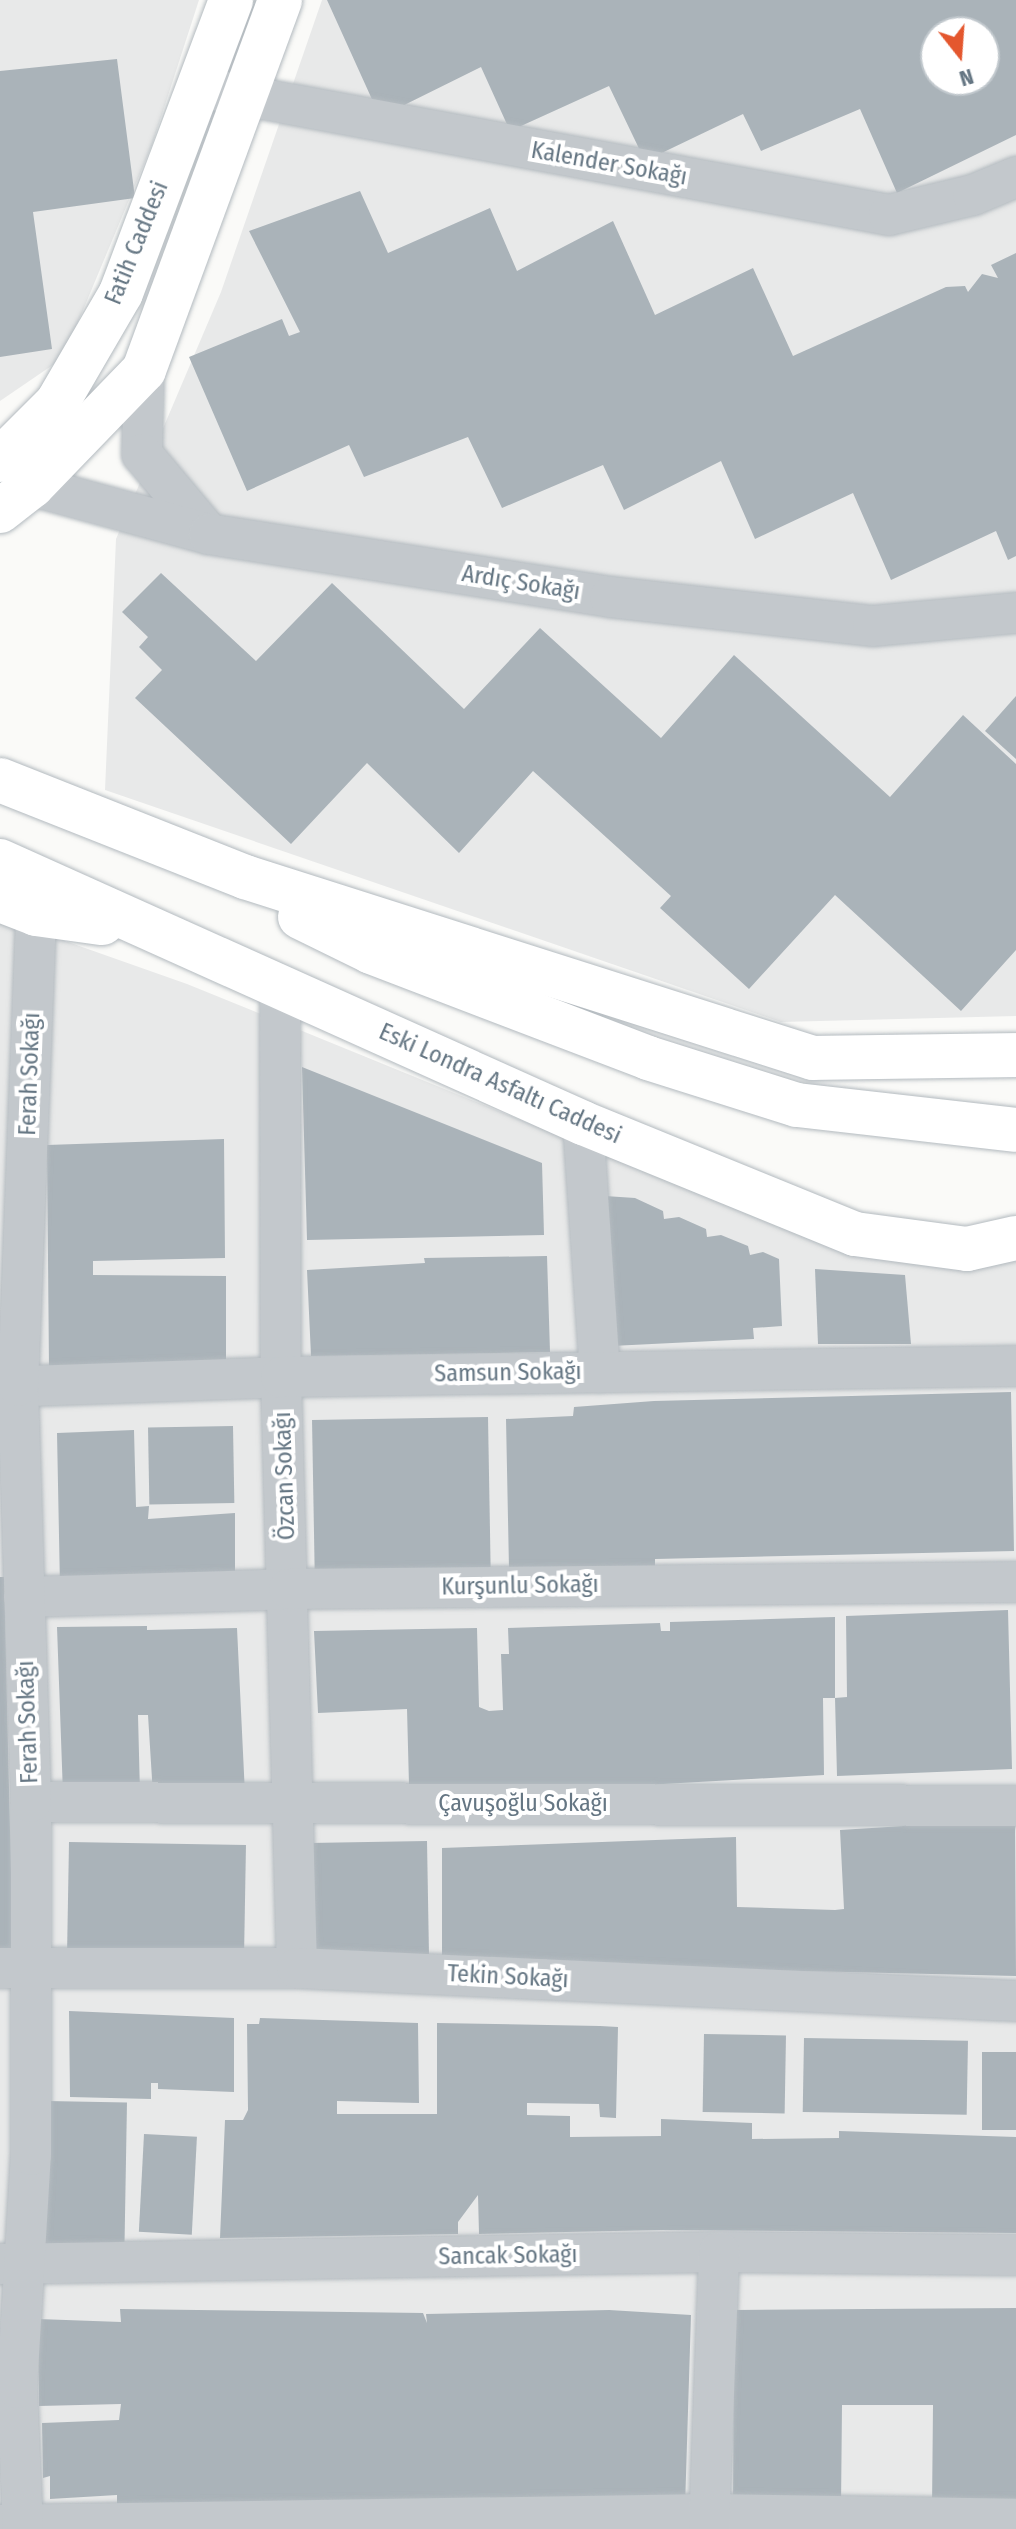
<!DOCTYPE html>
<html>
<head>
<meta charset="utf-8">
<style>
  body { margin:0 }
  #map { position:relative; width:1016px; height:2529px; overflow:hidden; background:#fafaf8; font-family:"Fira Sans Condensed",sans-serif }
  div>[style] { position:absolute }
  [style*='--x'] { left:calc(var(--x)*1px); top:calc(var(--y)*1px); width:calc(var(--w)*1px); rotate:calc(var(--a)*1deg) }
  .built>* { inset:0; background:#e8e9e9 }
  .building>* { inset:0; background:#aab3b9; transform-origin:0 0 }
  .roads { filter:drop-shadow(0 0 2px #b3babf) drop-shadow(0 0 2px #b3babf) }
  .minor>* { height:40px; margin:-20px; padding:0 20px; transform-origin:20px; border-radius:20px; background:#c3c8cc }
  .secondary>* { height:44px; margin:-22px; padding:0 22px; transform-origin:22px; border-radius:22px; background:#fff }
  .primary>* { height:44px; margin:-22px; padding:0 22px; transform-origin:22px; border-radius:22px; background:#fff }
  span { translate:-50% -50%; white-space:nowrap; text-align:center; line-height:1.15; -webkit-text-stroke:8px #fff; paint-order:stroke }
  .street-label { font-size:24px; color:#657683 }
  .north { position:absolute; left:920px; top:16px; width:80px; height:80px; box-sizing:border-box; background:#fff; border:2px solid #c1c8cd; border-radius:50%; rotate:163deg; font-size:22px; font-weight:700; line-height:32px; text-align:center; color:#657683 }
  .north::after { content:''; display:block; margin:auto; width:28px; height:36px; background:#e4572e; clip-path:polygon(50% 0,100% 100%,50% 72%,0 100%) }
</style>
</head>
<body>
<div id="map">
  <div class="built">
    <i style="clip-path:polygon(0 0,199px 0,152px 145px,63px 358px,0 401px)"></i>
    <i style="clip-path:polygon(evenodd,322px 0,1016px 0,1016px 1016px,781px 1022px,105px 790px,116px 539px,221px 292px,322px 0,936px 32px,984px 32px,984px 80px,936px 80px,936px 32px)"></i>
    <i style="clip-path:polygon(0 918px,187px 984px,793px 1231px,974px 1270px,1016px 1260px,1016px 2529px,0 2529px)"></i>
  </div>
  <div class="building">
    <i style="clip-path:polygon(evenodd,327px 0,1016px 0,1016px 135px,897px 193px,860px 109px,761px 151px,743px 114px,645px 161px,609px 86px,510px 131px,481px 67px,380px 117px,327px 0,936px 32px,984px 32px,984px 80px,936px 80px,936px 32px)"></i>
    <i style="clip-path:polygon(117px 59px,135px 198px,33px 212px,52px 349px,0 357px,0 71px)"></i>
    <i style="clip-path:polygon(360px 191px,388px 253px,490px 208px,517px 271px,613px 221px,655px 315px,753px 268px,793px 356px,946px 287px,965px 286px,968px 292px,982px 274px,998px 278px,991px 265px,1016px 253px,1016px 556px,1008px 560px,996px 531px,891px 580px,853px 493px,755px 539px,721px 461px,624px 510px,603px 465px,502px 508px,468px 437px,364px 477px,349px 445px,247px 491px,189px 357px,282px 319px,289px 336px,300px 332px,249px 231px)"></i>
    <i style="clip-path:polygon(161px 573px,256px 661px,332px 583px,464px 709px,540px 628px,661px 738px,734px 655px,890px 797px,963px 715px,1016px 764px,1016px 950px,961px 1011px,835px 895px,749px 989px,660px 908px,671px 896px,533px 771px,459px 853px,367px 763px,291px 844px,135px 698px,162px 670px,139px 647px,148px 637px,122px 612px)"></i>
    <i style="clip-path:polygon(1016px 696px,1016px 759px,985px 731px)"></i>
    <i style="clip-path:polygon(302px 1067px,542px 1163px,544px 1235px,307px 1240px)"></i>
    <i style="clip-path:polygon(224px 1139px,225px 1258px,93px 1261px,93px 1275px,226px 1276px,226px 1365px,49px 1369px,47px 1145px)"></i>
    <i style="clip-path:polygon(605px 1196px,635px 1198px,663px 1211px,664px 1219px,679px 1217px,706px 1229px,707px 1237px,721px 1235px,748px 1246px,750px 1255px,763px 1252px,779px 1259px,782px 1326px,753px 1328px,754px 1339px,611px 1346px)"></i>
    <i style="clip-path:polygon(547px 1256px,550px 1352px,311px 1356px,307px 1270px,425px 1263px,424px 1258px)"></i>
    <i style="clip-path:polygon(815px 1269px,905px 1275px,911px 1344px,818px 1344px)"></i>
    <i style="clip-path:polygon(1011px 1392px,1014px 1551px,655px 1559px,655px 1566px,509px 1569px,506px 1419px,573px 1416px,574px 1407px,654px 1401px)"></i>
    <i style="left:488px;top:1417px;width:156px;height:176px;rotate:89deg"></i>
    <i style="left:233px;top:1426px;width:77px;height:85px;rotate:89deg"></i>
    <i style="clip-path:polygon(134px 1430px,136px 1507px,149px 1506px,148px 1519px,235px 1513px,235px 1580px,60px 1587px,57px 1433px)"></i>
    <i style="clip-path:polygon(0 1577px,4px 1577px,13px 1957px,0 1957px)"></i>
    <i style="clip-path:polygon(1008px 1610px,1012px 1769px,837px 1776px,835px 1698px,847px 1697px,846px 1616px)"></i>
    <i style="clip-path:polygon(835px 1617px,835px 1698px,823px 1698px,824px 1775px,663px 1784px,409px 1785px,407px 1709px,318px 1713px,314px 1631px,477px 1628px,479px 1707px,489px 1711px,503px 1710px,501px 1654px,509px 1654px,508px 1628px,660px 1623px,661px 1631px,670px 1631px,670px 1622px)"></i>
    <i style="clip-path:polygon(147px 1626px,147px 1630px,237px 1628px,245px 1794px,153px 1795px,148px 1715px,138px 1715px,140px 1793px,63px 1794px,57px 1627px)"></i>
    <i style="clip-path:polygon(1015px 1819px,1016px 1976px,547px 1965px,547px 1959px,442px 1961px,442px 1848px,736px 1837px,737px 1907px,835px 1910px,844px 1909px,840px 1830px)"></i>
    <i style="left:427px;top:1841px;width:123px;height:118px;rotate:89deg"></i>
    <i style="left:69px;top:1842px;width:177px;height:115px;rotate:1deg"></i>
    <i style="clip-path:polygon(69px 2011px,234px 2018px,234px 2092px,158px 2089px,158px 2083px,151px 2083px,151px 2099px,70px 2097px)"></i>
    <i style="clip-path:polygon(260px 2018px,418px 2023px,419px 2103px,337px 2101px,337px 2114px,437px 2114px,437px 2023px,600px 2026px,618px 2027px,616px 2118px,600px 2117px,599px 2104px,527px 2103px,527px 2115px,570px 2116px,570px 2137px,661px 2136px,661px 2119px,752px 2123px,752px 2139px,839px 2138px,839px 2131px,1016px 2137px,1016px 2233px,661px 2230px,479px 2234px,478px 2195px,458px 2222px,458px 2234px,220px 2238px,225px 2120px,243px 2120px,248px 2110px,247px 2024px,259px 2024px)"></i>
    <i style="left:704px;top:2034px;width:82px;height:78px;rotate:1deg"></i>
    <i style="left:804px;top:2038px;width:164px;height:74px;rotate:1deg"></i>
    <i style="left:982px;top:2052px;width:34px;height:78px"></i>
    <i style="left:47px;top:2101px;width:80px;height:150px;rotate:1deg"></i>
    <i style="left:144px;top:2134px;width:53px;height:98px;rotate:3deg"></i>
    <i style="clip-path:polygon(1016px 2308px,1016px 2507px,932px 2508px,933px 2405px,842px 2405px,841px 2507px,733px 2509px,734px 2310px)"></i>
    <i style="clip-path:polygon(120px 2309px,423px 2313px,427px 2323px,426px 2314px,609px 2310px,691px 2315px,685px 2507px,117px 2505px,117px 2495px,50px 2499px,50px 2476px,43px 2478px,42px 2423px,119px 2420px,121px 2404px,39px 2406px,38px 2319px,121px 2322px)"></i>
  </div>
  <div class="roads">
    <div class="minor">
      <i style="--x:198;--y:87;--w:703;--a:10.49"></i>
      <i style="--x:889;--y:215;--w:86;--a:-13.4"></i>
      <i style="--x:973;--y:195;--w:47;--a:-22.7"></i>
      <i style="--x:144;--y:370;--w:84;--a:91.4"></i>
      <i style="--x:142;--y:454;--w:104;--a:50.1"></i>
      <i style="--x:32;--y:486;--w:183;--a:15.2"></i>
      <i style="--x:209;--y:534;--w:406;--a:8.9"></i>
      <i style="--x:610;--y:597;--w:265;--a:6.3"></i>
      <i style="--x:873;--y:626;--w:144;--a:-5.2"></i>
      <i style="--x:280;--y:985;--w:392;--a:89.9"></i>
      <i style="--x:281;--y:1377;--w:591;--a:88.45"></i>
      <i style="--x:583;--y:1123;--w:250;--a:86.1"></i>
      <i style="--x:0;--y:1387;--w:281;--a:-2"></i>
      <i style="--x:281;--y:1377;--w:735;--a:-0.86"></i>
      <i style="--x:24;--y:1597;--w:265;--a:-1.7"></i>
      <i style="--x:289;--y:1589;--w:727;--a:-0.55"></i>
      <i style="--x:31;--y:1802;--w:985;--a:0.23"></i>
      <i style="--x:0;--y:1968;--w:297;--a:0"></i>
      <i style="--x:297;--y:1968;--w:720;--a:2.63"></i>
      <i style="--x:0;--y:2264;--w:719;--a:-0.96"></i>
      <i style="--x:719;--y:2252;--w:297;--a:0.6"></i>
      <i style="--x:0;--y:2525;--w:709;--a:-0.89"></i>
      <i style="--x:709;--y:2514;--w:307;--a:0.9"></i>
      <i style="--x:23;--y:2529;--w:141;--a:-92.4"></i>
      <i style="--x:17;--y:2388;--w:233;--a:-86.6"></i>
      <i style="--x:31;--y:2155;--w:353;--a:-90"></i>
      <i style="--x:31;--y:1802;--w:416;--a:-91.8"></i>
      <i style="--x:18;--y:1386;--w:472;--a:-87.8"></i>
      <i style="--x:709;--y:2529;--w:277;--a:-87.9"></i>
    </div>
    <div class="secondary">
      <i style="--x:144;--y:370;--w:394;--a:-69.8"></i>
      <i style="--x:0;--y:460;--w:81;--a:-45"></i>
      <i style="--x:57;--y:403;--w:127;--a:-59.8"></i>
      <i style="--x:121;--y:293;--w:313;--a:-69.4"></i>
    </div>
    <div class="primary">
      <i style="--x:0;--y:511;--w:41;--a:-38"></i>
      <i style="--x:32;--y:486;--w:161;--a:-46"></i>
      <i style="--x:0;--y:780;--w:264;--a:21.6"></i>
      <i style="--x:245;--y:877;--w:596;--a:17.68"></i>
      <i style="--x:813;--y:1058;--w:203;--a:-0.8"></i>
      <i style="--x:0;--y:861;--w:639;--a:24.2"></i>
      <i style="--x:583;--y:1123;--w:294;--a:22.2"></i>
      <i style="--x:855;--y:1234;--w:113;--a:7.6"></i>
      <i style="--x:967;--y:1249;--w:50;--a:-12.7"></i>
      <i style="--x:0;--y:900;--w:39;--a:21"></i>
      <i style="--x:36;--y:914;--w:67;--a:7.8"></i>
      <i style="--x:300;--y:917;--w:79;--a:26.2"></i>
      <i style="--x:371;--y:952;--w:297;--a:20.9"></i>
      <i style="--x:648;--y:1058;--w:156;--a:17.5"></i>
      <i style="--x:797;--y:1105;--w:220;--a:6.5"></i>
    </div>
  </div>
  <div class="street-label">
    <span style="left:609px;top:164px;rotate:10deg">Kalender Sokağı</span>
    <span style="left:137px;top:243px;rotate:-68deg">Fatih Caddesi</span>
    <span style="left:521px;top:583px;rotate:9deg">Ardıç Sokağı</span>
    <span style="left:30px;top:1074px;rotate:-88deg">Ferah Sokağı</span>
    <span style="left:500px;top:1084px;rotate:24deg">Eski Londra Asfaltı Caddesi</span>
    <span style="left:508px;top:1373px;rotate:-1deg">Samsun Sokağı</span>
    <span style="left:285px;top:1476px;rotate:-92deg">Özcan Sokağı</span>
    <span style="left:520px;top:1586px;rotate:-1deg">Kurşunlu Sokağı</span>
    <span style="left:28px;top:1722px;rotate:-92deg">Ferah Sokağı</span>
    <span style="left:523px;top:1804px">Çavuşoğlu Sokağı</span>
    <span style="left:508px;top:1977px;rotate:3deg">Tekin Sokağı</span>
    <span style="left:508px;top:2256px;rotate:-1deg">Sancak Sokağı</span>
  </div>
  <div class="north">N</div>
</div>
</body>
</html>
